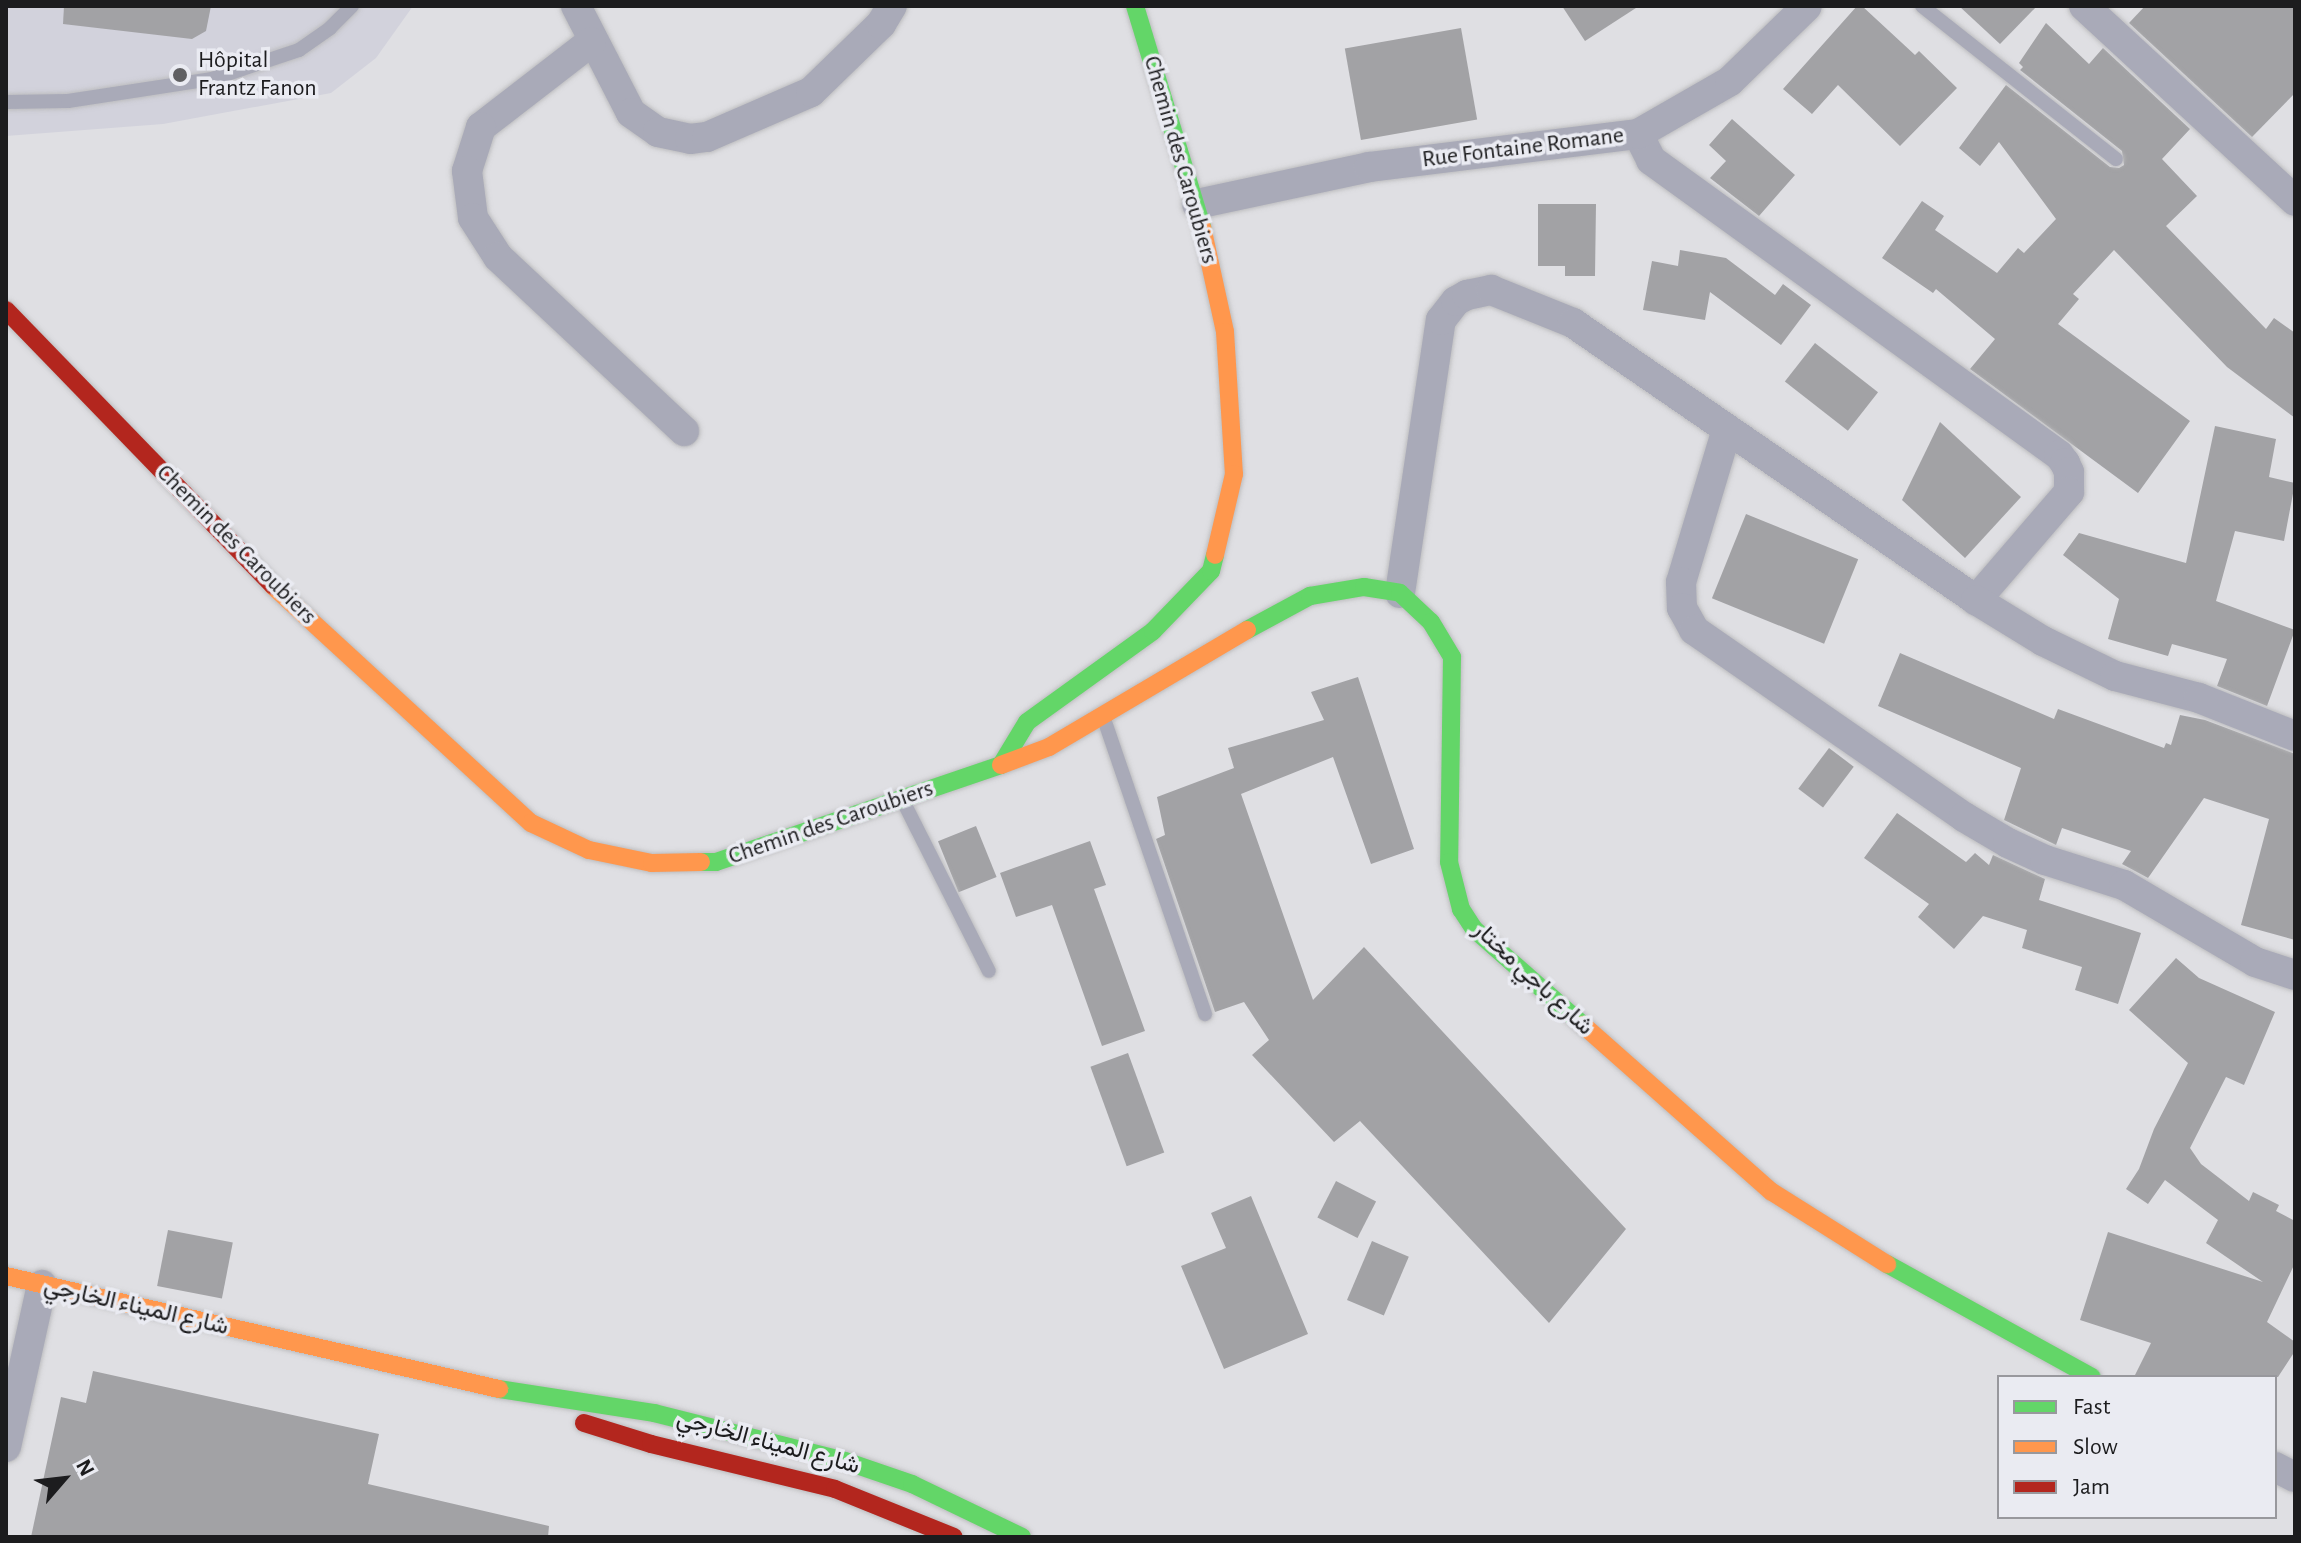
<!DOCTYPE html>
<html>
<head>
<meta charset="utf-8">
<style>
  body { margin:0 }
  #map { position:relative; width:2301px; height:1543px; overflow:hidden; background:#dfdfe3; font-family:"Alegreya Sans",Vazirmatn,sans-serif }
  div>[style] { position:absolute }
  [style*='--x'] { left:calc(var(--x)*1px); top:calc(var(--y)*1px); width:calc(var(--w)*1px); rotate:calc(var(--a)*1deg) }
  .built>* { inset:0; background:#d2d2dc }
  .building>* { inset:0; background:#a2a2a5; transform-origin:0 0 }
  .roads { filter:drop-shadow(0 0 2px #bdbdbf) drop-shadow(0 0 2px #bdbdbf) }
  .lane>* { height:14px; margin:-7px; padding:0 7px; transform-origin:7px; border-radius:7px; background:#a9aab8 }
  .street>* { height:30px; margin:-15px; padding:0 15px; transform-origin:15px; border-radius:15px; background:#a9aab8 }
  .fast>* { height:18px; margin:-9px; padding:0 9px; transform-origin:9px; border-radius:9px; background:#63d668 }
  .slow>* { height:18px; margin:-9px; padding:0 9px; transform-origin:9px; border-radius:9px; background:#ff974d }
  .jam>* { height:18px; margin:-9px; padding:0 9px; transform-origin:9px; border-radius:9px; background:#b3261e }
  .dots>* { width:22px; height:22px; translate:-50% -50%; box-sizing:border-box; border:4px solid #eaebf2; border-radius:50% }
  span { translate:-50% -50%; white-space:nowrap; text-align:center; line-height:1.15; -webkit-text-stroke:7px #eaebf2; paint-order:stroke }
  .poi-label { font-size:24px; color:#1c1c1e }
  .left { translate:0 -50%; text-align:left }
  .street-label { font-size:24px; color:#1c1c1e }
  .frame { position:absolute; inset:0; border:8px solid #1c1c1e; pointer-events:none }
  .legend { position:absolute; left:1997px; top:1375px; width:280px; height:144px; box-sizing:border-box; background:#eaebf2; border:2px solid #98989d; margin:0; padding:10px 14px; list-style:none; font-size:24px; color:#1c1c1e }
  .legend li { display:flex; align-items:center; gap:16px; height:40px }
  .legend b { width:40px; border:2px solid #98989d }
  .north { position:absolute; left:24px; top:1439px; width:80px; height:80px; -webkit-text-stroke:6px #eaebf2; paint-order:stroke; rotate:62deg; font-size:22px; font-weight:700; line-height:32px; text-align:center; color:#1c1c1e }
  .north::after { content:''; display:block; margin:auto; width:28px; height:36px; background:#1c1c1e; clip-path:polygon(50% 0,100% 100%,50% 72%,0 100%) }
</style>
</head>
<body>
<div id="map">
  <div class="built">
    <i style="clip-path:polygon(6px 6px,413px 6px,376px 58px,331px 93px,163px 124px,6px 136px)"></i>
  </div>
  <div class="building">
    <i style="clip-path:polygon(64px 6px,211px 6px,206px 31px,192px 39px,63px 24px)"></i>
    <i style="clip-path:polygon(1562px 6px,1639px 6px,1585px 41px)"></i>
    <i style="clip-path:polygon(1857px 6px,1862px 6px,1915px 55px,1919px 51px,1957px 88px,1900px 146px,1838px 85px,1812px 114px,1783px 89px)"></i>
    <i style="clip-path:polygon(1959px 6px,2037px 6px,2000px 44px)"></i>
    <i style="clip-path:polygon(2145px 6px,2295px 6px,2295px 93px,2252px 137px,2129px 23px)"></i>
    <i style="clip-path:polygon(2046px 23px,2089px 64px,2103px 48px,2190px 129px,2162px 159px,2197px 196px,2166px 226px,2266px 329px,2274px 318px,2295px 333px,2295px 418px,2227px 367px,2114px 250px,2073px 294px,2079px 299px,2058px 324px,2190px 421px,2138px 493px,1970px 369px,1995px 339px,1936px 289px,1933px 293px,1882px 258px,1922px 201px,1944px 216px,1935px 230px,1997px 273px,2018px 248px,2024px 253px,2056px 219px,1999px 142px,1980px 166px,1959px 148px,2006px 85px,2110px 167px,2119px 168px,2124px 165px,2122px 151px,2020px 70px,2023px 67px,2019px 63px)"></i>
    <i style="left:1461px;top:28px;width:93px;height:118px;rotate:80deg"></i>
    <i style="clip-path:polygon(1732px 119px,1795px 175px,1759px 216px,1710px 178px,1726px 161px,1709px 145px)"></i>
    <i style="clip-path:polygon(1538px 204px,1596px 204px,1595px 276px,1565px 276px,1565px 266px,1538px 266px)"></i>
    <i style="clip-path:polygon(1680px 250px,1726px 258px,1775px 295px,1783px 284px,1811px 305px,1781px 345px,1710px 292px,1705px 320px,1643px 310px,1652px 261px,1678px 266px)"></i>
    <i style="left:1815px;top:343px;width:80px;height:49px;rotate:38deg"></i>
    <i style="clip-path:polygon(1940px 422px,2021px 497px,1965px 558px,1902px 500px)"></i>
    <i style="clip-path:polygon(2215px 426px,2276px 439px,2269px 477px,2295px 483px,2284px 541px,2235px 531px,2216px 601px,2295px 630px,2267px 706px,2217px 686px,2227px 659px,2172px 644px,2168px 656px,2108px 639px,2119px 599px,2063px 555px,2079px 533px,2186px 563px)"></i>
    <i style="left:1746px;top:514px;width:121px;height:91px;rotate:22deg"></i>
    <i style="clip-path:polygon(1900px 653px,2054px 719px,2058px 709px,2164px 748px,2166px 743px,2171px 745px,2180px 715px,2205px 720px,2295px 754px,2295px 940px,2241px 925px,2269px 819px,2204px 798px,2148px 878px,2122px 864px,2131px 851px,2062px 828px,2056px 845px,2052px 843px,2004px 820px,2021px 768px,1878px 706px)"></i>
    <i style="clip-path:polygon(1358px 677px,1414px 849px,1371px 864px,1333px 757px,1241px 794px,1313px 1000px,1364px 947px,1626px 1229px,1549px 1323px,1360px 1121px,1334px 1142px,1252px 1055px,1269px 1040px,1244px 1002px,1215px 1012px,1156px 839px,1165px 835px,1157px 797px,1234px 768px,1228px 748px,1324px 720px,1311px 692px)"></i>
    <i style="left:1829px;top:748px;width:31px;height:51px;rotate:37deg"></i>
    <i style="clip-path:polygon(1897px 813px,1966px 862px,1975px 853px,1989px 865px,1993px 855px,2045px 879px,2039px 900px,2141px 933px,2118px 1004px,2075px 990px,2082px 967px,2022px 948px,2027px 930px,1983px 916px,1954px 949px,1918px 917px,1929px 904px,1864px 858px)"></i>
    <i style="left:976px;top:826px;width:55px;height:41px;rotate:68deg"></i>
    <i style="clip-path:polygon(1090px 841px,1106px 885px,1094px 889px,1145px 1031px,1102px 1046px,1052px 905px,1016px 917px,1000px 873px)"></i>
    <i style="clip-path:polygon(2176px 958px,2199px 978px,2275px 1012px,2244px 1085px,2226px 1077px,2190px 1148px,2201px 1164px,2249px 1201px,2253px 1192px,2279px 1205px,2276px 1211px,2295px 1221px,2295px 1263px,2267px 1322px,2295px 1342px,2295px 1351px,2278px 1377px,2134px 1377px,2151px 1343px,2080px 1320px,2108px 1232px,2263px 1282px,2206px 1243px,2218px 1220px,2165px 1180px,2148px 1204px,2126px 1189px,2139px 1169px,2154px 1129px,2188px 1063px,2129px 1010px)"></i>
    <i style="left:1128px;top:1053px;width:106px;height:40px;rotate:70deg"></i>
    <i style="left:1336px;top:1181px;width:45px;height:41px;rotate:27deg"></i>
    <i style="clip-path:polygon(1251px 1196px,1308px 1334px,1224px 1369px,1181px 1266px,1226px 1248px,1211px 1213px)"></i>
    <i style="left:168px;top:1230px;width:66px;height:57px;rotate:11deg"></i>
    <i style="left:1372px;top:1241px;width:40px;height:64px;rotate:23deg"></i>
    <i style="clip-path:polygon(93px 1371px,379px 1434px,368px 1484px,549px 1526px,548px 1537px,31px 1537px,61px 1397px,86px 1403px)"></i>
  </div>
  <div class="roads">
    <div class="lane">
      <i style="--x:1922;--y:6;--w:247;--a:38.3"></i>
      <i style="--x:6;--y:102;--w:62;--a:-0.9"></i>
      <i style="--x:68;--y:101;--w:146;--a:-8.7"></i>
      <i style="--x:212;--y:79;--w:92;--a:-18.4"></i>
      <i style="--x:299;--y:50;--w:38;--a:-35"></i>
      <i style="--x:330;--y:28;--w:31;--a:-45"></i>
      <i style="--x:1104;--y:719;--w:312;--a:71.1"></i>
      <i style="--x:904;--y:803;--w:188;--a:63.2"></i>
    </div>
    <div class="street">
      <i style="--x:576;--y:6;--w:120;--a:62.8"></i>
      <i style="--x:631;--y:113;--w:33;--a:35"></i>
      <i style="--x:658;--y:132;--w:33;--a:12"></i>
      <i style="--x:690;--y:139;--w:17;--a:-7"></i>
      <i style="--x:707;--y:137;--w:113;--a:-23.4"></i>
      <i style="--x:811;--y:92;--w:98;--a:-44.2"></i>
      <i style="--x:881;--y:24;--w:21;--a:-59"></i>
      <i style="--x:2084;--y:6;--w:287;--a:42.7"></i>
      <i style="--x:591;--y:42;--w:139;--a:142.3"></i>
      <i style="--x:481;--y:127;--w:46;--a:107.7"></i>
      <i style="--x:467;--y:171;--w:47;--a:82.7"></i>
      <i style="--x:473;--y:218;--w:46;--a:57.3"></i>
      <i style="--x:498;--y:257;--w:255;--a:43.1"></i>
      <i style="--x:1638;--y:134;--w:29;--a:63"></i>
      <i style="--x:1651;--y:160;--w:503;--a:35.87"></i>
      <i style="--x:2059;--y:455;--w:10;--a:53"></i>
      <i style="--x:2065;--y:463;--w:10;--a:66"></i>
      <i style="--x:2069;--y:472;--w:20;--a:90"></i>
      <i style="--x:2069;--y:492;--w:143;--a:130.7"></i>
      <i style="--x:1197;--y:204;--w:176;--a:-12.1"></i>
      <i style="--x:1369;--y:167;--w:271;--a:-7"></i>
      <i style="--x:1638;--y:134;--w:106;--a:-29.9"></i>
      <i style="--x:1730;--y:81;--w:107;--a:-44.2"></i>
      <i style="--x:1727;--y:429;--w:160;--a:106.7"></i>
      <i style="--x:1681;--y:582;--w:26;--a:88"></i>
      <i style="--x:1682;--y:608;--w:25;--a:61"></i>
      <i style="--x:1694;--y:630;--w:328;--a:34.7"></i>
      <i style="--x:1964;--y:817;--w:51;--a:30.6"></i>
      <i style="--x:2008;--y:843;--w:41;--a:24.7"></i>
      <i style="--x:2045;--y:860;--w:83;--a:17.6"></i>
      <i style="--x:2124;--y:885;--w:152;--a:30.4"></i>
      <i style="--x:2255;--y:962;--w:42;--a:18"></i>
      <i style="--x:1400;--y:593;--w:276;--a:-81.5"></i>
      <i style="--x:1441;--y:320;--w:24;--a:-52"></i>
      <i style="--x:1456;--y:301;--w:13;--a:-29"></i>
      <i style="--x:1467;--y:295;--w:25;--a:-12"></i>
      <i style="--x:1491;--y:290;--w:88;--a:21.9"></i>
      <i style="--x:1573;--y:323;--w:489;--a:34.5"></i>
      <i style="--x:1976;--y:600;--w:79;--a:31.5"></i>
      <i style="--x:2043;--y:641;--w:80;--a:25.9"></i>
      <i style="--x:2115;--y:676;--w:87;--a:14.7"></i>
      <i style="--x:2199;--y:698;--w:103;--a:21.6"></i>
      <i style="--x:6;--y:1447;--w:166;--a:-77.5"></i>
      <i style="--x:2275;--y:1467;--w:22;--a:27"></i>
    </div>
    <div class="fast">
      <i style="--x:1135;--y:6;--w:231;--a:73.1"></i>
      <i style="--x:1247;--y:630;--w:72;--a:-28.4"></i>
      <i style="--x:1310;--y:596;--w:55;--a:-9.5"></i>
      <i style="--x:1364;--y:587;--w:36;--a:9"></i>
      <i style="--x:1400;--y:593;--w:42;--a:43.1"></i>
      <i style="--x:1431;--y:622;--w:41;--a:59"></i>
      <i style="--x:1452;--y:657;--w:205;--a:90.8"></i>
      <i style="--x:1449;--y:862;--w:49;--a:75.7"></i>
      <i style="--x:1461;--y:909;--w:24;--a:57"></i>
      <i style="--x:1474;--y:929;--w:145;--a:41.4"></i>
      <i style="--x:701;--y:862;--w:15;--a:0"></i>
      <i style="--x:716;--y:862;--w:301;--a:-18.8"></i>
      <i style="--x:1001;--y:765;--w:50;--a:-58.8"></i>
      <i style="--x:1027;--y:722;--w:155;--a:-35.8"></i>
      <i style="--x:1153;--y:631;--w:83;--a:-46"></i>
      <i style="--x:1211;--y:571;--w:16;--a:-76"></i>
      <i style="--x:1887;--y:1264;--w:234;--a:28.9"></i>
      <i style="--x:499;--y:1389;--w:157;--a:8.8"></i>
      <i style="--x:654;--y:1413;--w:197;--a:14.1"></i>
      <i style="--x:845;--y:1461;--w:71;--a:18.9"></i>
      <i style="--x:912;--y:1484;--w:122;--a:25.7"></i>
    </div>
    <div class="slow">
      <i style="--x:1202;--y:227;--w:107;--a:77.6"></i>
      <i style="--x:1225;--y:332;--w:142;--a:86.4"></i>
      <i style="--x:1234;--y:474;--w:83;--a:103.2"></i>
      <i style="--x:273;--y:586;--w:350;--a:42.6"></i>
      <i style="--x:531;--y:823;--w:64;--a:25"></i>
      <i style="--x:589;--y:850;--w:64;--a:11.7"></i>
      <i style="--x:652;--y:863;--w:49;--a:-1.2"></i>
      <i style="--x:1001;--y:765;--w:51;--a:-20.6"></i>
      <i style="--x:1049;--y:747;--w:230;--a:-30.6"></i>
      <i style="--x:1583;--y:1025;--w:252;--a:41.5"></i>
      <i style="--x:1772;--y:1192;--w:136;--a:32.1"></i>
      <i style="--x:6;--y:1276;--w:506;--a:12.91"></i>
    </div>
    <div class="jam">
      <i style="--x:6;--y:310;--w:384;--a:45.9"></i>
      <i style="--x:584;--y:1423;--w:70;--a:17.4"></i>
      <i style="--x:651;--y:1444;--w:189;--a:13.7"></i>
      <i style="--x:835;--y:1489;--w:128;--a:22"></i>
    </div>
  </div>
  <div class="dots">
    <i style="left:180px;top:75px;background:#606063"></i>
  </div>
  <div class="poi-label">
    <span class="left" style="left:198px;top:75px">Hôpital<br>Frantz Fanon</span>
  </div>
  <div class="street-label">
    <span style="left:1523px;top:148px;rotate:-7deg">Rue Fontaine Romane</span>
    <span style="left:1180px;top:160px;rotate:74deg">Chemin des Caroubiers</span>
    <span style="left:236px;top:545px;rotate:45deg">Chemin des Caroubiers</span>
    <span style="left:831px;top:823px;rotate:-19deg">Chemin des Caroubiers</span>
    <span style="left:1533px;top:979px;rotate:43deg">شارع باجي مختار</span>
    <span style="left:136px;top:1307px;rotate:13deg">شارع الميناء الخارجي</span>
    <span style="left:768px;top:1443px;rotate:15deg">شارع الميناء الخارجي</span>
  </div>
  <div class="frame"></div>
  <ul class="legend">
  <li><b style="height:10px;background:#63d668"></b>Fast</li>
  <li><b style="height:10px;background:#ff974d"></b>Slow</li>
  <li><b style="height:10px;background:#b3261e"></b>Jam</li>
  </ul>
  <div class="north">N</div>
</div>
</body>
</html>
